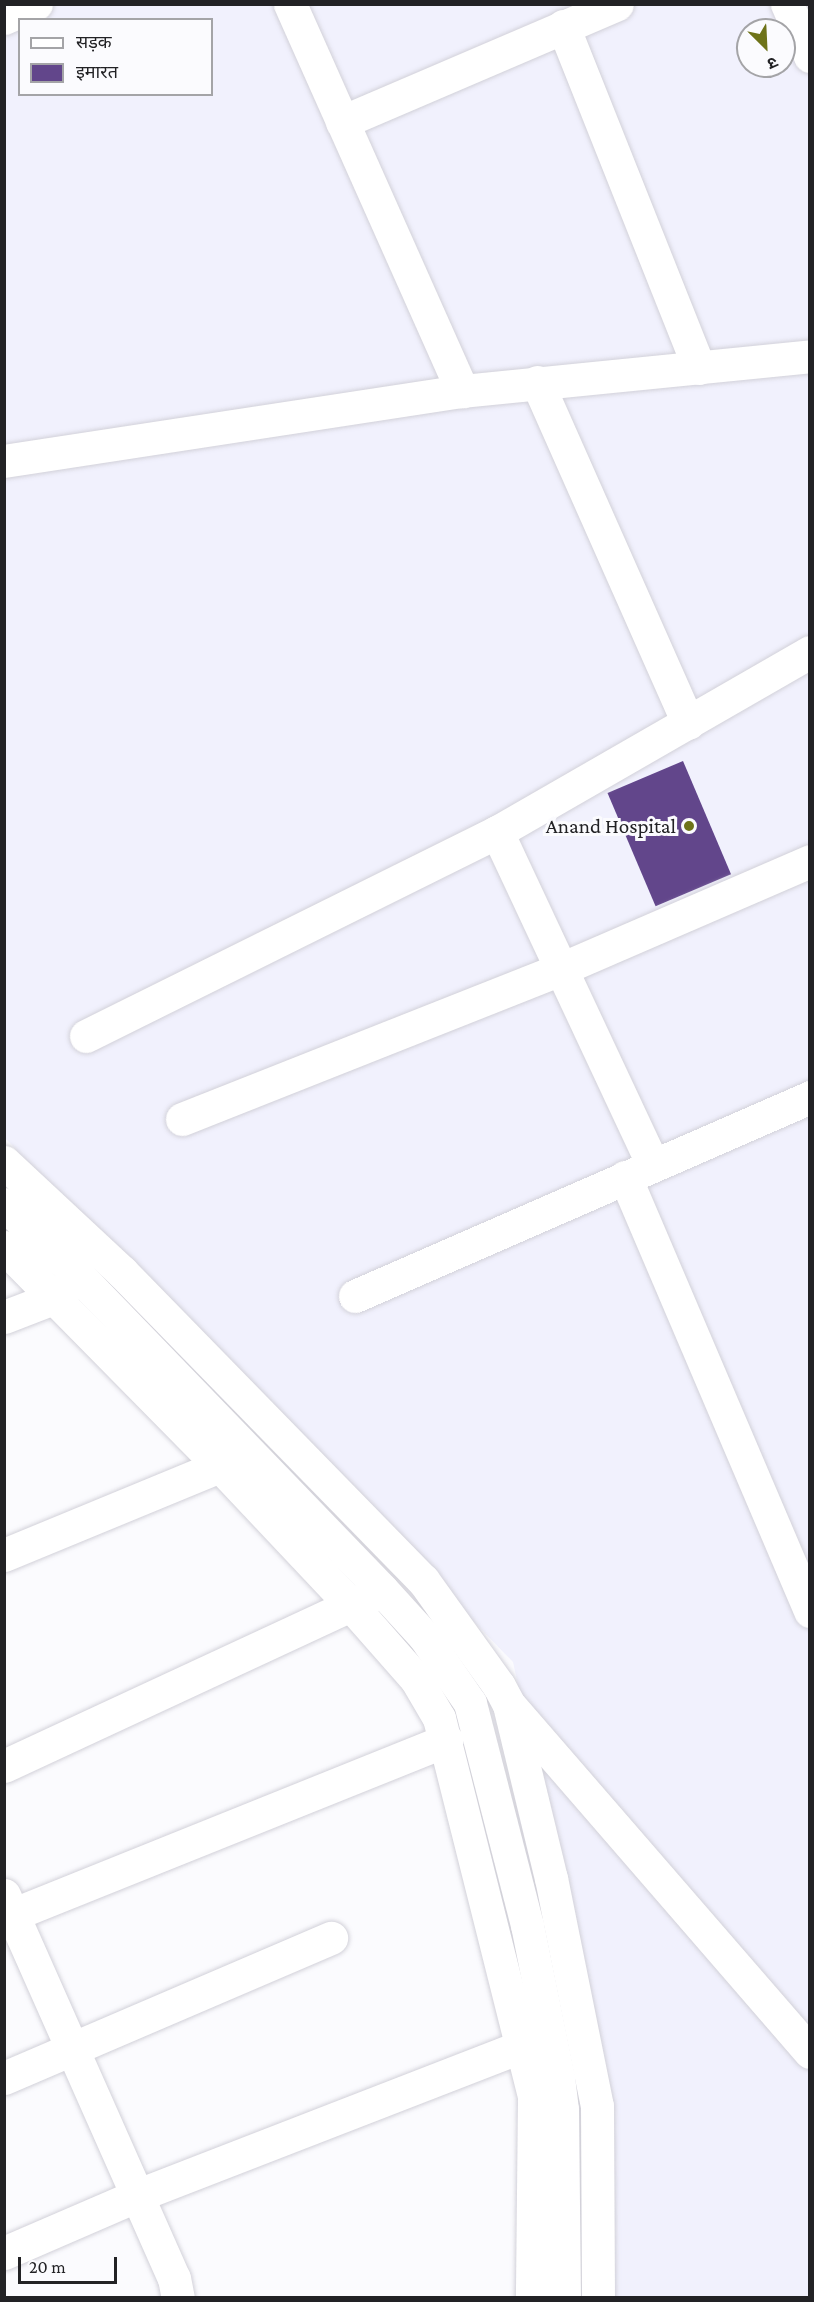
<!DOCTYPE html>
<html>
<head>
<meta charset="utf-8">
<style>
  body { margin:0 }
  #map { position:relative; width:814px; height:2302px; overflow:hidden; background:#fbfbfe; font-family:"Crimson Pro","Noto Sans Devanagari",serif }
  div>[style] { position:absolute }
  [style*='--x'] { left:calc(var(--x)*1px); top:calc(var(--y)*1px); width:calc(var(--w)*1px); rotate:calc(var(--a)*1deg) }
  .built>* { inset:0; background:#f1f1fd }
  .building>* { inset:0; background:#62468b; transform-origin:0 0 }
  .roads { filter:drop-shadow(0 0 2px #d2d1d9) drop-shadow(0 0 2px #d2d1d9) }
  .minor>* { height:33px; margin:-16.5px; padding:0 16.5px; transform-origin:16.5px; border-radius:16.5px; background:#fff }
  .dots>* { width:16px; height:16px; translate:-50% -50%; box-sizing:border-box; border:3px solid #fbfbfe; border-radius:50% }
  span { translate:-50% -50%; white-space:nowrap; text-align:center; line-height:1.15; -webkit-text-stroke:6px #fbfbfe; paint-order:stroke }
  .poi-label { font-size:21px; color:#222225 }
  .right { translate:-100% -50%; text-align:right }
  .frame { position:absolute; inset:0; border:6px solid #222225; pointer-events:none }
  .legend { position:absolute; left:18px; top:18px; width:195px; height:78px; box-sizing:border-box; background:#fbfbfe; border:2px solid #a4a4a7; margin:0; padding:8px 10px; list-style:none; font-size:18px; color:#222225 }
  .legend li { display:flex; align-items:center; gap:12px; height:30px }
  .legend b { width:30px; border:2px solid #a4a4a7 }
  .north { position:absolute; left:736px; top:18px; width:60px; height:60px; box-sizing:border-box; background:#fbfbfe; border:2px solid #a4a4a7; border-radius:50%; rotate:156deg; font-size:16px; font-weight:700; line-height:24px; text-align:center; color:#222225 }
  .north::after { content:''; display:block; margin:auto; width:21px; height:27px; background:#6e7319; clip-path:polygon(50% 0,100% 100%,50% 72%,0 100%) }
  .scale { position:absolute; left:18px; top:2257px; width:99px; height:27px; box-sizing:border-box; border:3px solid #222225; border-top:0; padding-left:8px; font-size:18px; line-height:21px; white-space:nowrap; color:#222225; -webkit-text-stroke:4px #fbfbfe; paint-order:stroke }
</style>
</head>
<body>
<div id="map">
  <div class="built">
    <i style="clip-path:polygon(evenodd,5px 5px,809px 5px,809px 2297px,610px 2297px,606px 2091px,513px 1662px,5px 1138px,5px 5px,20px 20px,212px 20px,212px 94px,20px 94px,20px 20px,5px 5px,748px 30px,784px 30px,784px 66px,748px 66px,748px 30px)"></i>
  </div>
  <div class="building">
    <i style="left:683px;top:761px;width:123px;height:82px;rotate:67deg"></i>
  </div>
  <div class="roads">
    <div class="minor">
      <i style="--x:290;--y:4;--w:424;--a:66"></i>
      <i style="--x:787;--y:4;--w:57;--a:66.1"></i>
      <i style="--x:4;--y:18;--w:35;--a:-24"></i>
      <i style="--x:563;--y:26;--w:368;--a:68.3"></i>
      <i style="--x:342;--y:122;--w:299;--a:-23.2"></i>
      <i style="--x:537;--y:382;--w:373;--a:66.1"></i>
      <i style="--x:4;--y:461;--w:463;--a:-8.7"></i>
      <i style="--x:462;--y:391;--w:350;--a:-5.7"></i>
      <i style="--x:497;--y:832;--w:361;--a:-29.9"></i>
      <i style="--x:86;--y:1036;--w:459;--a:-26.4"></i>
      <i style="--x:497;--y:832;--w:368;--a:64.9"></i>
      <i style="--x:182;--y:1119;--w:410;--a:-21.6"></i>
      <i style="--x:563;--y:968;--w:269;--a:-23.4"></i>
      <i style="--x:4;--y:1162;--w:161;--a:43"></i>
      <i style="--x:122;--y:1272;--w:431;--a:45.7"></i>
      <i style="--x:423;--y:1580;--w:130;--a:54.4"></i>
      <i style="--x:499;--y:1686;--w:21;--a:62"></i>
      <i style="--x:509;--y:1705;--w:178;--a:76.4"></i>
      <i style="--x:551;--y:1878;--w:233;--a:78.6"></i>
      <i style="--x:597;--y:2106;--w:192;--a:89.7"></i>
      <i style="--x:625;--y:1177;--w:472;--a:66.9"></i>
      <i style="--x:4;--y:1204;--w:104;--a:43.8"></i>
      <i style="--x:79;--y:1276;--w:436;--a:46"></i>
      <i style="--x:382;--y:1590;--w:62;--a:47.6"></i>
      <i style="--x:424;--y:1636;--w:81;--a:55.5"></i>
      <i style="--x:470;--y:1703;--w:229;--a:75.6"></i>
      <i style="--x:527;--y:1925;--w:155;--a:78.5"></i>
      <i style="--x:558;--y:2077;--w:32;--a:83"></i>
      <i style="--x:562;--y:2109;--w:189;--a:89.4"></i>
      <i style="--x:4;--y:1247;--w:308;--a:45.4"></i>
      <i style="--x:220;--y:1466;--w:191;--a:46.7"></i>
      <i style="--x:351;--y:1605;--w:98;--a:48.7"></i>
      <i style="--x:416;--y:1679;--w:45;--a:59.5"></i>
      <i style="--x:439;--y:1718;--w:391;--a:75.9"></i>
      <i style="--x:534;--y:2097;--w:201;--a:90.6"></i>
      <i style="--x:355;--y:1296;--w:497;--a:-23.6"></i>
      <i style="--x:4;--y:1317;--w:56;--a:-21"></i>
      <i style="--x:56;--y:1297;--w:18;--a:-43"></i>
      <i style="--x:4;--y:1555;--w:234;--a:-22.4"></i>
      <i style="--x:512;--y:1708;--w:455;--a:49.1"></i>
      <i style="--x:4;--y:1766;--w:404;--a:-24.9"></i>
      <i style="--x:4;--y:1895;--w:419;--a:66.1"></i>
      <i style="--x:174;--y:2278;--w:20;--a:79"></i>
      <i style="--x:4;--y:1918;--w:477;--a:-21.9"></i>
      <i style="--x:4;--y:2078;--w:356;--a:-23.2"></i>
      <i style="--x:4;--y:2253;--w:144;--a:-23.4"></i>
      <i style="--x:136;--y:2196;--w:433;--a:-21.2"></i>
    </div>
  </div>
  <div class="dots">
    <i style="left:689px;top:826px;background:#6e7319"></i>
  </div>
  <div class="poi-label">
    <span class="right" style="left:676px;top:826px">Anand Hospital</span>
  </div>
  <div class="frame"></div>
  <ul class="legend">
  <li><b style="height:8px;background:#fff"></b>सड़क</li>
  <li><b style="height:16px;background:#62468b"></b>इमारत</li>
  </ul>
  <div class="north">उ</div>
  <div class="scale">20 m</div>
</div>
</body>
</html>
